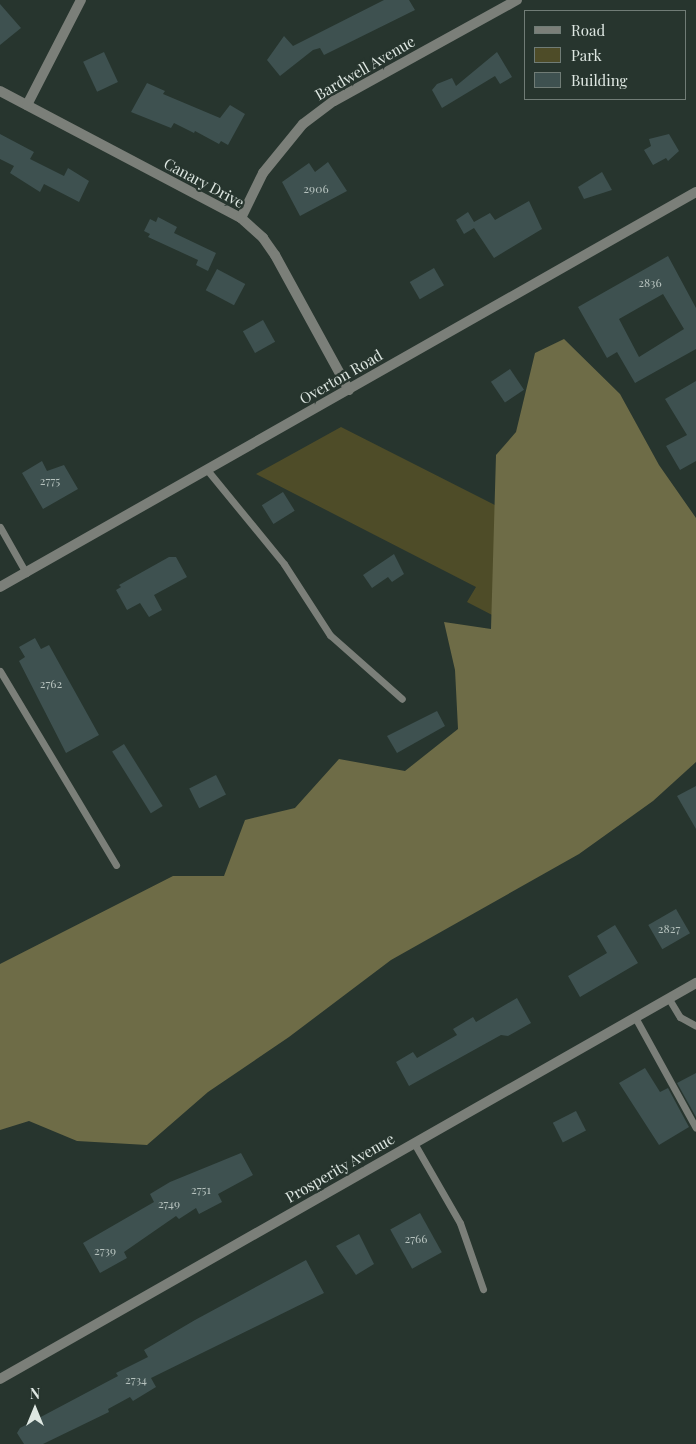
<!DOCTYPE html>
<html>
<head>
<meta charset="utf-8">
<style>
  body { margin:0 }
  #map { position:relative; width:696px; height:1444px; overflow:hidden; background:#27352e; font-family:"Playfair Display",serif }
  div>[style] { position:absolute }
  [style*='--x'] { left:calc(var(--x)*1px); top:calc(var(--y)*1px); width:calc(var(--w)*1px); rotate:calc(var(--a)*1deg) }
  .green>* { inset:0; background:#4e4c28 }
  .forest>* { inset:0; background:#6e6c47 }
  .building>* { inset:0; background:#3e5150; transform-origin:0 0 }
  .service>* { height:7px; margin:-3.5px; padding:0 3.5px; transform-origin:3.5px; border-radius:3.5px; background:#7b7f79 }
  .minor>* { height:10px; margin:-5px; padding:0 5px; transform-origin:5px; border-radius:5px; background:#7b7f79 }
  .tertiary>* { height:10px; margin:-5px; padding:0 5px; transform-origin:5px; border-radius:5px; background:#7b7f79 }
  span { translate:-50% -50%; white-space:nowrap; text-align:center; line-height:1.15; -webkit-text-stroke:4.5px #27352e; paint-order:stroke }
  .number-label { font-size:12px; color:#b6c2be }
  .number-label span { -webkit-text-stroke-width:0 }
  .street-label { font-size:15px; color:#dee7e2 }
  .legend { position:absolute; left:524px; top:10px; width:162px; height:90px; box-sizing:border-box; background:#27352e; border:1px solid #707c76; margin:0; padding:6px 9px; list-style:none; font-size:15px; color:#dee7e2 }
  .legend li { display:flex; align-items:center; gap:10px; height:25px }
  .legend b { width:25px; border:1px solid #707c76 }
  .north { position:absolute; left:10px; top:1384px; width:50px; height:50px; -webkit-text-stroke:4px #27352e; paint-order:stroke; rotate:0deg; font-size:14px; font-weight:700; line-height:20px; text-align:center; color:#dee7e2 }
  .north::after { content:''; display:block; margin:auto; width:18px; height:22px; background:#dee7e2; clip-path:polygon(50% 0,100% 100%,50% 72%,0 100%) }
</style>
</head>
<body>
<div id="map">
  <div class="green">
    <i style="clip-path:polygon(341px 427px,633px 575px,603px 672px,467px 602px,476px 587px,256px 474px)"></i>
  </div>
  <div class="forest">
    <i style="clip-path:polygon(564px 339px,620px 394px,659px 465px,696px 518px,696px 762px,653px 801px,579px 854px,391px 960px,289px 1037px,208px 1092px,147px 1145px,77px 1141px,29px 1121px,0 1130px,0 964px,173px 876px,224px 876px,245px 820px,295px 808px,339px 759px,405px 771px,458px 729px,455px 670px,444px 622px,491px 629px,496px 455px,516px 432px,535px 353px)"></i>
  </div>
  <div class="building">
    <i style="clip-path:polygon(384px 0,409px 0,415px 10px,324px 55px,320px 48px,313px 50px,280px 76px,267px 60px,284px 36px,293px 46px)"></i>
    <i style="clip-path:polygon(0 4px,21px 28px,0 45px)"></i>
    <i style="left:104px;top:52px;width:33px;height:23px;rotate:65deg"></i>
    <i style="clip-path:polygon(497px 52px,512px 77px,500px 84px,495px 76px,442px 108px,432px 90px,437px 84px,452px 78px,456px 86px)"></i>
    <i style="clip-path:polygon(147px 83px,165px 91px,163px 94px,220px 118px,230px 105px,245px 114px,228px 145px,221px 141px,219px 144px,195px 131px,194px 133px,174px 123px,171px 128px,131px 112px)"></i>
    <i style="clip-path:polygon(0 134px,34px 152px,30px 159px,64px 176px,68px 168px,89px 181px,79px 202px,44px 184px,40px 192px,10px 173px,14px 166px,0 159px)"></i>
    <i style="clip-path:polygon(669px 134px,679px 151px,668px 161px,666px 158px,653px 165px,644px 150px,651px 146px,649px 139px)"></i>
    <i style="clip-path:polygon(328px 162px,347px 191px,300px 216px,282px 182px,309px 163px,315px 172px)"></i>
    <i style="clip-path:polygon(602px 172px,612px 190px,584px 199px,578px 187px)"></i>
    <i style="clip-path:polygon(529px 201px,542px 229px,494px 258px,474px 228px,464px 234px,456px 220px,468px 212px,474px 222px,490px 213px,495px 220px)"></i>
    <i style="clip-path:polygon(158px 217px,177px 227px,174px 233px,216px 253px,208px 271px,196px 265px,198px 260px,148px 237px,150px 234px,144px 231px,150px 219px,156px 222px)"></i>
    <i style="clip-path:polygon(evenodd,668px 256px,696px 308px,696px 349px,635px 383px,617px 352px,607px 358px,578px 307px,668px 256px,663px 294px,684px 329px,639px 357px,619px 319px,663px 294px)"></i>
    <i style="left:434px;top:268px;width:20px;height:28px;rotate:60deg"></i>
    <i style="left:217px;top:269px;width:32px;height:24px;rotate:28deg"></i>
    <i style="left:263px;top:320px;width:25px;height:23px;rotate:61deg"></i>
    <i style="left:510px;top:369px;width:25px;height:23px;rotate:56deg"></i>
    <i style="clip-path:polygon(696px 381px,696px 461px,680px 470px,666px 446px,687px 435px,665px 399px)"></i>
    <i style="clip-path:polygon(42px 461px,47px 471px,64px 465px,78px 489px,43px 509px,22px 473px)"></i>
    <i style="left:283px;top:492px;width:22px;height:25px;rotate:58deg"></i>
    <i style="clip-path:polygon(394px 554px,404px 574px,392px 582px,388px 577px,372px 588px,363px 575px)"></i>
    <i style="clip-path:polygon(169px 557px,176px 557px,187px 577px,154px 595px,162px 610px,149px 617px,140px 603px,127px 610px,116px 590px,121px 587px,119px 585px)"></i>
    <i style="clip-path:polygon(35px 638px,41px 649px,49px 645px,99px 735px,66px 753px,19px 661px,25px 657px,19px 647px)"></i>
    <i style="clip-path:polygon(437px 711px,445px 726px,397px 753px,387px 736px)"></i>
    <i style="left:124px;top:744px;width:73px;height:14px;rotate:58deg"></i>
    <i style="left:216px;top:775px;width:22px;height:30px;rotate:63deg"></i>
    <i style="clip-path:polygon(696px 786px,696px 829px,677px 796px)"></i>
    <i style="left:676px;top:909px;width:28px;height:32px;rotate:60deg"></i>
    <i style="clip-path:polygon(615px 925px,638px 963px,580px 997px,568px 976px,607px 953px,597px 936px)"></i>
    <i style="clip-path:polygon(517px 998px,531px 1023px,508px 1036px,501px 1035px,409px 1086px,396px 1062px,413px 1052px,417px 1058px,457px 1035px,453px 1029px,473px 1017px,476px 1022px)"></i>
    <i style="clip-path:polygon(645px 1068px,660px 1092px,668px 1088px,689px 1127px,659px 1145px,619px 1083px)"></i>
    <i style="clip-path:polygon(696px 1073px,696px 1117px,677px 1083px)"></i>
    <i style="left:576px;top:1111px;width:22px;height:26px;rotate:63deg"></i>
    <i style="clip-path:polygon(241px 1153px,253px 1175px,218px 1194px,222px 1202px,199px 1214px,196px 1208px,179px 1219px,176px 1216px,124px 1252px,127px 1258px,100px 1273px,83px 1243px,154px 1202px,150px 1194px,170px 1182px)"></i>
    <i style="left:420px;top:1213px;width:45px;height:34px;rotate:61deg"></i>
    <i style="clip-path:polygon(359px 1234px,374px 1264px,356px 1275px,336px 1246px)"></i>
    <i style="clip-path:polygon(306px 1260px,324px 1293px,151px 1378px,156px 1387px,133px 1401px,130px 1397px,108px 1409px,109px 1412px,43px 1444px,24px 1444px,17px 1433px,20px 1428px,118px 1376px,116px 1373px,148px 1357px,144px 1350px,195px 1320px)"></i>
  </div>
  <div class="service">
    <i style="--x:208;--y:471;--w:120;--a:50.7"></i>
    <i style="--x:284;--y:564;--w:85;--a:57.1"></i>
    <i style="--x:330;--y:635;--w:96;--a:41.6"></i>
    <i style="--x:0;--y:527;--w:53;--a:60.5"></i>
    <i style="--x:0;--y:671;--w:226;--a:59.1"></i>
    <i style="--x:669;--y:999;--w:21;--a:59"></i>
    <i style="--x:680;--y:1017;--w:18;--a:29"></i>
    <i style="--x:636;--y:1019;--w:124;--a:61.2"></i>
    <i style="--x:414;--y:1143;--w:92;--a:60.1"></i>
    <i style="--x:460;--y:1223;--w:70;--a:70.8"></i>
  </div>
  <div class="minor">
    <i style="--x:0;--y:91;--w:272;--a:27.8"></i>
    <i style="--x:241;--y:218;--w:30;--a:42"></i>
    <i style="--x:263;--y:238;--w:21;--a:55"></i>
    <i style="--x:275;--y:255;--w:154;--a:61.3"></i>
    <i style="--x:27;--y:105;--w:118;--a:-62.8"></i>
    <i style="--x:241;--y:218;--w:50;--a:-63.9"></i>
    <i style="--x:263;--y:173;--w:63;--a:-50.8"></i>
    <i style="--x:303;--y:124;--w:39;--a:-37"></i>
    <i style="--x:334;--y:101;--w:209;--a:-28.9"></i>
    <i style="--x:0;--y:1379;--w:801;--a:-29.64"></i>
  </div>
  <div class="tertiary">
    <i style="--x:0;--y:587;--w:800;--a:-29.58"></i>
  </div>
  <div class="number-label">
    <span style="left:316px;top:189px">2906</span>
    <span style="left:650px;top:283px">2836</span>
    <span style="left:50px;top:481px">2775</span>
    <span style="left:51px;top:684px">2762</span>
    <span style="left:669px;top:929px">2827</span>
    <span style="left:201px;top:1190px">2751</span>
    <span style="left:169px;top:1204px">2749</span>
    <span style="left:416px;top:1239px">2766</span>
    <span style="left:105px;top:1251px">2739</span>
    <span style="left:136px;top:1380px">2734</span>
  </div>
  <div class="street-label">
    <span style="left:365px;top:68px;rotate:-30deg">Bardwell Avenue</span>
    <span style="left:204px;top:183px;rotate:28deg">Canary Drive</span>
    <span style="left:341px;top:377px;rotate:-30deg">Overton Road</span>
    <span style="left:340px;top:1168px;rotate:-30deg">Prosperity Avenue</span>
  </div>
  <ul class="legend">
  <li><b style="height:6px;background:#7b7f79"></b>Road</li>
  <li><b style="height:14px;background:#4e4c28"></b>Park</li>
  <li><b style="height:14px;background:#3e5150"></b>Building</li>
  </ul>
  <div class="north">N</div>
</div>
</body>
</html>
